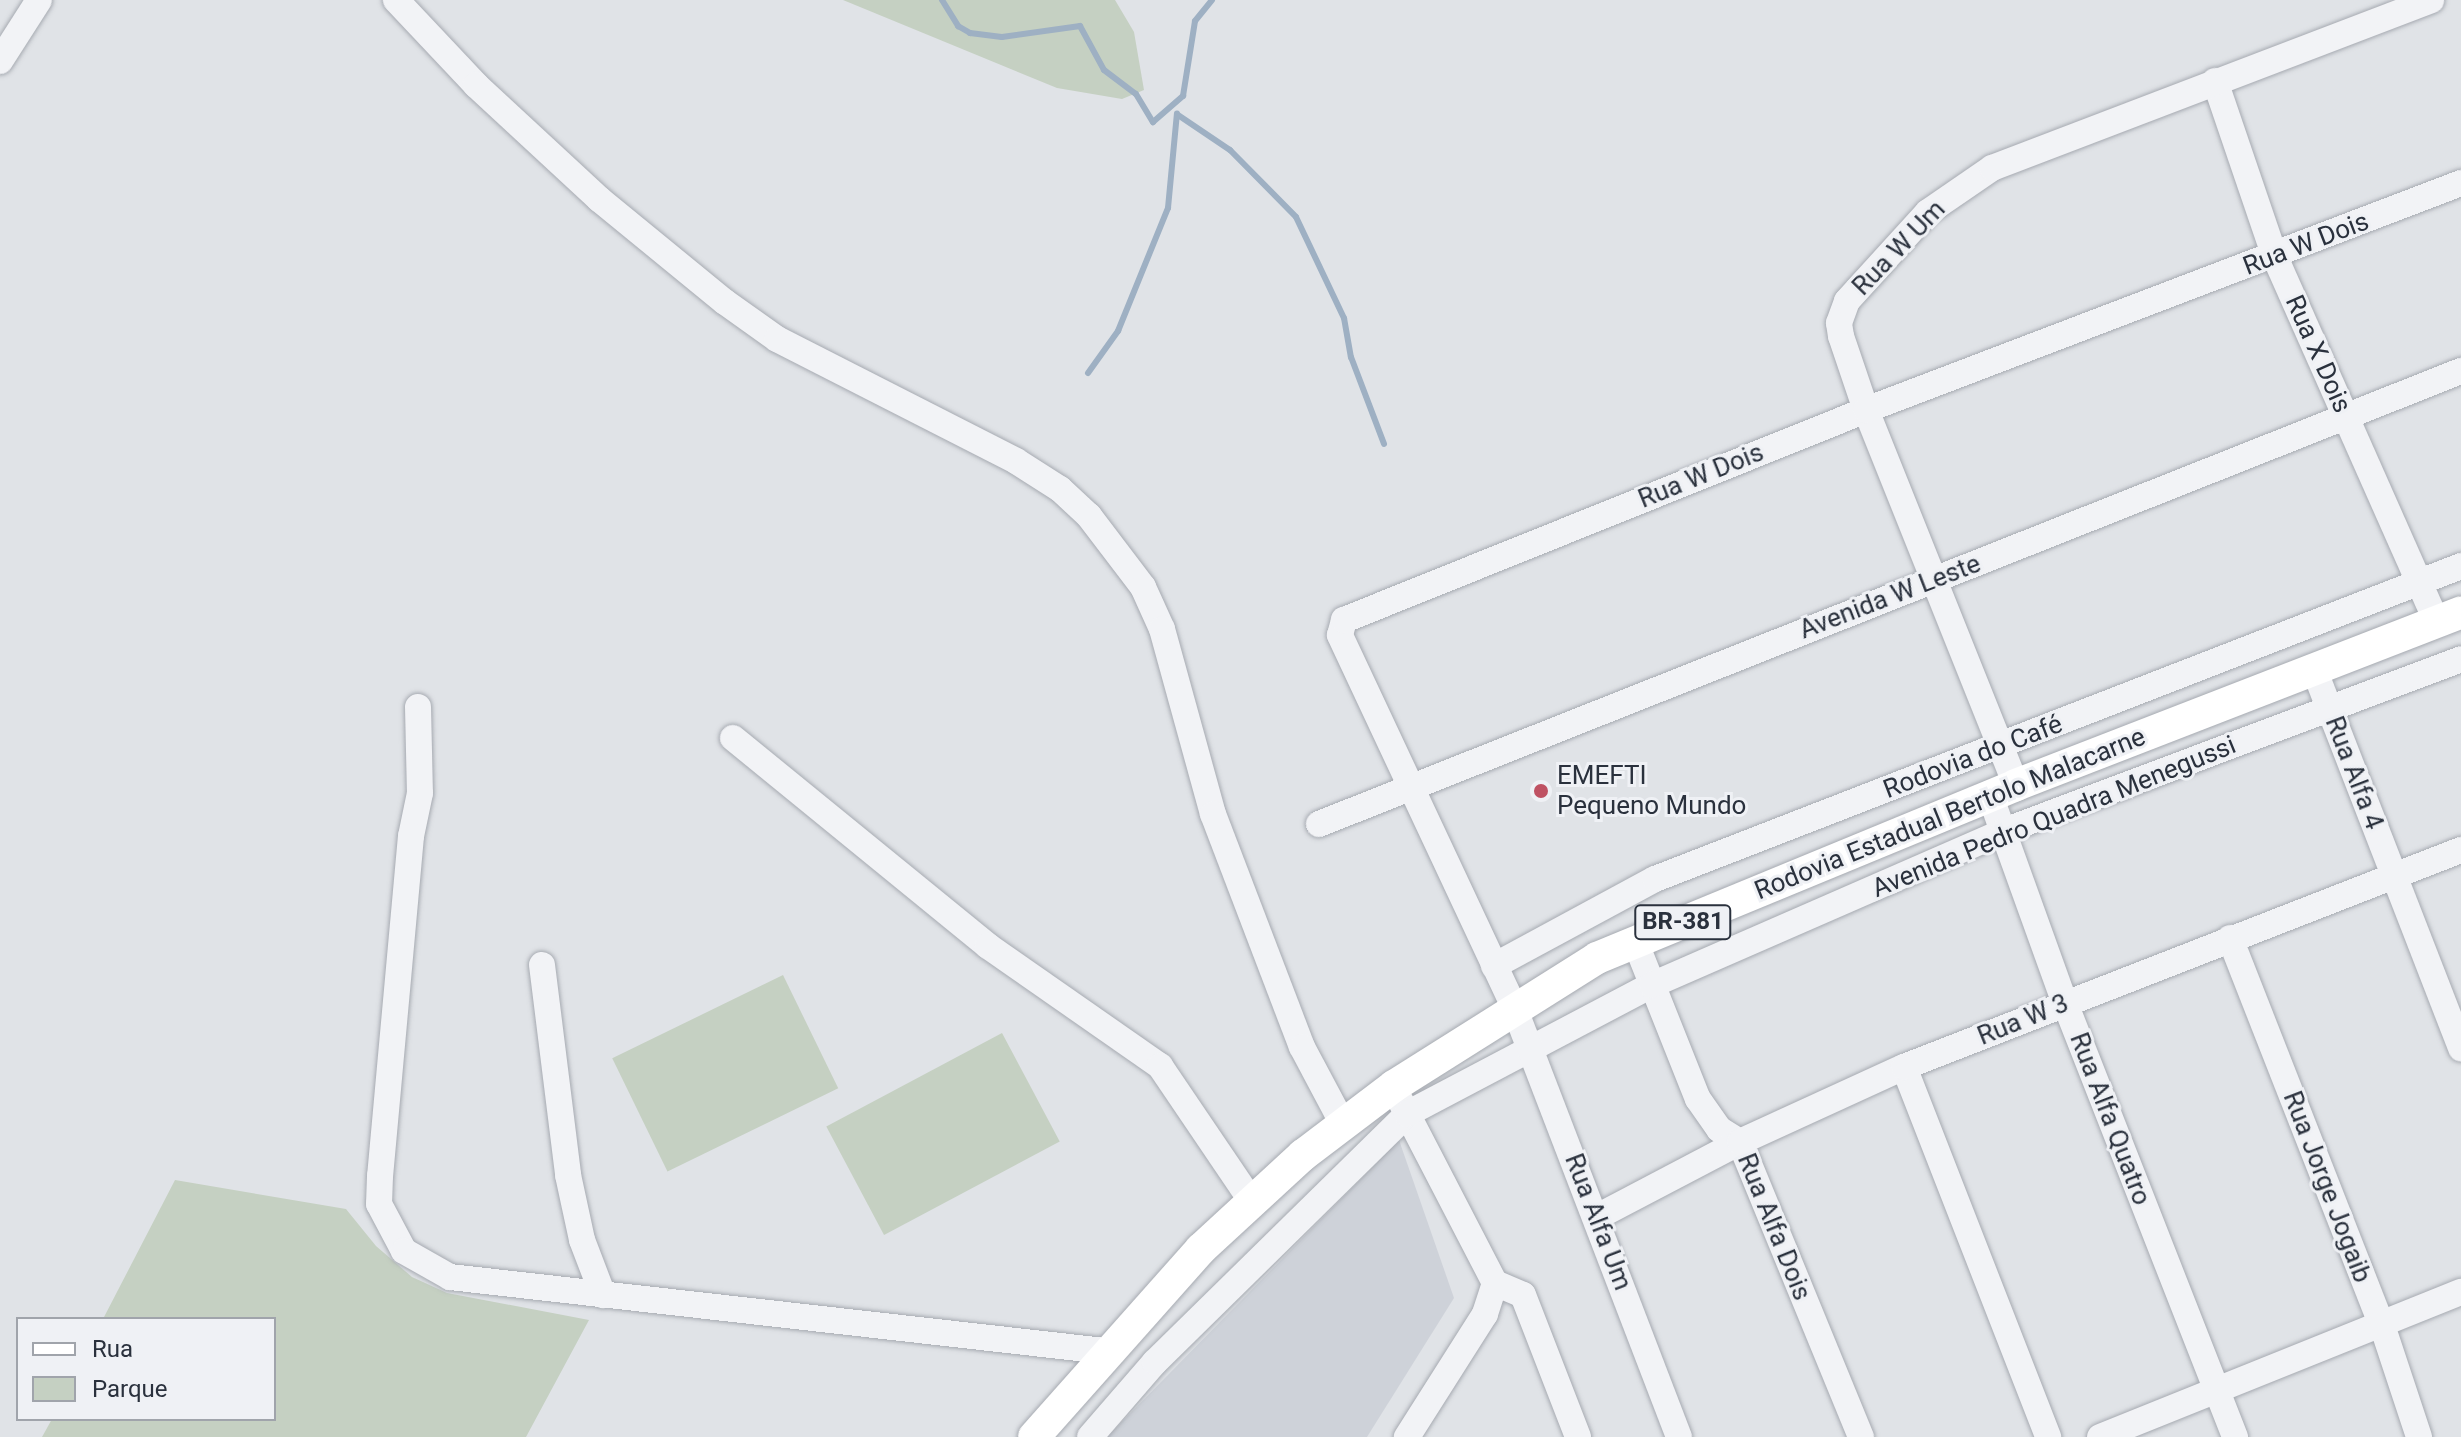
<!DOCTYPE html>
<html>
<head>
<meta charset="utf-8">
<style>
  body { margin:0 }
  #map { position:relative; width:2461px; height:1437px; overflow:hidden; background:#e0e3e7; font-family:Roboto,sans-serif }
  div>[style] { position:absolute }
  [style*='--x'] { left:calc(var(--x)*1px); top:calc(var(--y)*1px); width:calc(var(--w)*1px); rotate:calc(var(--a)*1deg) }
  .built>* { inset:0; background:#ced2d9 }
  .green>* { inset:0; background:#c5d0c2; transform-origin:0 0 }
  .stream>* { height:6px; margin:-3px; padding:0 3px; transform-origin:3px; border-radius:3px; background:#9eb0c3 }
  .roads { filter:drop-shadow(0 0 2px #a6aab1) drop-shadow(0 0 2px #a6aab1) }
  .minor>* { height:26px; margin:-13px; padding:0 13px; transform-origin:13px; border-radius:13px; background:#f2f3f6 }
  .major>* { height:32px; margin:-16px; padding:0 16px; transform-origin:16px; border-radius:16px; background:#fff }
  .dots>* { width:22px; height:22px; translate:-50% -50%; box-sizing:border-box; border:4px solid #eff1f5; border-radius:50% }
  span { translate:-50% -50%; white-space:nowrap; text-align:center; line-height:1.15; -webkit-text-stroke:6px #eff1f5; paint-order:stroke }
  .shield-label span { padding:2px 6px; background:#eff1f5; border:2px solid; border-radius:6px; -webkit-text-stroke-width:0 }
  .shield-label { font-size:24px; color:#2a313d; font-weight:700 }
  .street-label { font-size:26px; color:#2a313d }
  .poi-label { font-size:26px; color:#2a313d }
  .left { translate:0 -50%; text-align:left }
  .legend { position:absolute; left:16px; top:1317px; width:260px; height:104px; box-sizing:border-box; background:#eff1f5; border:2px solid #a0a4ab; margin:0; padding:10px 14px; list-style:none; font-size:24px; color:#2a313d }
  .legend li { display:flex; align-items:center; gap:16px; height:40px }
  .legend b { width:40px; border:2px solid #a0a4ab }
</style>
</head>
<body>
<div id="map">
  <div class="built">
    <i style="clip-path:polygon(1399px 1140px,1454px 1298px,1367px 1437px,1107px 1437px)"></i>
  </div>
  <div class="green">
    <i style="clip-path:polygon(843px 0,1115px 0,1134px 32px,1144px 90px,1122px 99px,1057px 88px)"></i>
    <i style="left:783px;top:975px;width:126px;height:190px;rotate:64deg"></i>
    <i style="left:1002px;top:1033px;width:123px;height:199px;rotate:62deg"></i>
    <i style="clip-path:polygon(175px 1180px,346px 1209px,376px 1246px,412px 1277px,447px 1293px,589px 1320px,526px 1437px,42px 1437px,52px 1419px,274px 1419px,274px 1319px,103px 1319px)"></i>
  </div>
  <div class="stream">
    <i style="--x:942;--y:0;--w:31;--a:58"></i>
    <i style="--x:958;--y:26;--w:14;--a:30"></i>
    <i style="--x:970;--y:33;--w:32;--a:7"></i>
    <i style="--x:1002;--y:37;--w:79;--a:-8"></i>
    <i style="--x:1080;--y:26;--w:50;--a:61.4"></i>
    <i style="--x:1104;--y:70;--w:40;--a:37"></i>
    <i style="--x:1136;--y:94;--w:33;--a:59"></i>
    <i style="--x:1153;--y:122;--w:40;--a:-41"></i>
    <i style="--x:1183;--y:96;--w:76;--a:-80.9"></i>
    <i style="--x:1195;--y:21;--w:27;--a:-51"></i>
    <i style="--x:1178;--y:115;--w:63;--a:33.9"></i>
    <i style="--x:1230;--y:150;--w:94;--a:45.4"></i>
    <i style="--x:1296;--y:217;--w:112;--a:64.6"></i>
    <i style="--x:1344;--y:318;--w:40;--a:80"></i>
    <i style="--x:1351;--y:357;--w:93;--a:69.2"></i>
    <i style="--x:1088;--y:373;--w:52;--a:-54.5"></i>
    <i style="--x:1118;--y:331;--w:133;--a:-67.9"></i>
    <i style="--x:1168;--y:208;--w:95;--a:-84.6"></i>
  </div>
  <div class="roads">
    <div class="minor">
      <i style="--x:396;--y:0;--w:117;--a:46.7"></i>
      <i style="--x:476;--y:85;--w:168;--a:42.8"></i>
      <i style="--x:599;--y:199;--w:163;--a:39.3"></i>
      <i style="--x:725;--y:302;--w:64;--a:35.4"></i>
      <i style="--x:777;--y:339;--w:268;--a:27"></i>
      <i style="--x:1016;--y:461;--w:52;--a:32.5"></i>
      <i style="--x:1060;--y:489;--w:40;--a:43"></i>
      <i style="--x:1089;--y:516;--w:89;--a:52.7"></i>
      <i style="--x:1143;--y:587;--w:46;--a:65.7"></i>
      <i style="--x:1162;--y:629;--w:192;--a:74.6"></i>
      <i style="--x:1213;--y:814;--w:249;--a:69.1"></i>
      <i style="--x:1302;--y:1047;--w:87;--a:62"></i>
      <i style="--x:0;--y:61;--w:72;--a:-57.4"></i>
      <i style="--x:2215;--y:81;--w:186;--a:71.2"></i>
      <i style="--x:2275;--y:257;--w:399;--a:66.1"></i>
      <i style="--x:2314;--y:669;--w:407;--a:68.8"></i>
      <i style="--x:418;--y:707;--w:86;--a:88.7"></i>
      <i style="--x:420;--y:793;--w:44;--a:101.8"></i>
      <i style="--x:411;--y:836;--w:341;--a:95.2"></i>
      <i style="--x:380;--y:1176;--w:28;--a:92"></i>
      <i style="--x:379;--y:1204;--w:53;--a:62"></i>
      <i style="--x:404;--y:1251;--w:53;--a:29.5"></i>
      <i style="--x:450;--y:1277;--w:659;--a:6.45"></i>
      <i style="--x:733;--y:738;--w:329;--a:39.2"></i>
      <i style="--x:988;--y:946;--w:210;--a:34.9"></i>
      <i style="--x:1160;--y:1066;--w:164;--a:55.9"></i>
      <i style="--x:2016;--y:785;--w:404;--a:-111.8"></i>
      <i style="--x:1866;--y:410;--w:78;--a:-108.7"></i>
      <i style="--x:1841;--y:336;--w:13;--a:-99"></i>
      <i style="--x:1839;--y:323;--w:23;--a:-70"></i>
      <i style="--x:1847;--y:301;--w:120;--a:-47.7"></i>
      <i style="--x:1928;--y:212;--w:78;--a:-34.5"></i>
      <i style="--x:1992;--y:168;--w:470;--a:-20.9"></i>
      <i style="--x:1991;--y:798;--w:218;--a:70.2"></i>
      <i style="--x:2065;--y:1003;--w:466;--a:68.6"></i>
      <i style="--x:1319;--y:824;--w:1229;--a:-21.64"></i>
      <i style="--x:2230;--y:938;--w:416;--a:68.6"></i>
      <i style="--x:2382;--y:1325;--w:118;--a:71.7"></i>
      <i style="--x:1635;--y:941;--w:170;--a:68.3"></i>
      <i style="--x:1698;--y:1099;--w:37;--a:55"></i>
      <i style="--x:1719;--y:1129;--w:25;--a:32"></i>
      <i style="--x:1740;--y:1142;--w:319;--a:67.7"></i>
      <i style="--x:542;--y:965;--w:212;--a:82.9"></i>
      <i style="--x:568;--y:1175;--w:66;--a:77.8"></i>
      <i style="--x:582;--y:1240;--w:59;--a:69.1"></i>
      <i style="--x:1494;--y:966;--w:183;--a:-28.4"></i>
      <i style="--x:1655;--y:879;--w:865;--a:-21.22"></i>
      <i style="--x:1904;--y:1067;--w:397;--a:68.7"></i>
      <i style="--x:1400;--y:1100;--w:206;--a:62.6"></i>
      <i style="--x:1495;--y:1283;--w:33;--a:108"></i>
      <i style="--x:1485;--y:1314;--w:146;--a:122.4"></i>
      <i style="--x:1597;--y:1217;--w:161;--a:-27.7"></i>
      <i style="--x:1740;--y:1142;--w:180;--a:-24.6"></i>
      <i style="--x:1904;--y:1067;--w:598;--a:-21.29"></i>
      <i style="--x:1495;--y:1283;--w:30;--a:23"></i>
      <i style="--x:1523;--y:1295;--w:152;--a:68.8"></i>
      <i style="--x:1090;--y:1437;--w:99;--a:-49.1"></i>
      <i style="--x:1155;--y:1362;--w:354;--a:-44.5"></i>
      <i style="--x:1407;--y:1114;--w:277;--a:-27.8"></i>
      <i style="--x:1652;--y:985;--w:384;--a:-23.6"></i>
      <i style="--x:2004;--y:831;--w:488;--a:-20.6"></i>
      <i style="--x:1679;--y:1437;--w:458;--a:-111"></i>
      <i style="--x:1515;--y:1009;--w:413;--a:-115.1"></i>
      <i style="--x:1340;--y:635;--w:16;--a:-75"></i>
      <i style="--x:1344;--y:620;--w:563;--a:-21.91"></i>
      <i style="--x:1866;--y:410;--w:637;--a:-20.88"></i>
      <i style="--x:2100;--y:1437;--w:389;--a:-21.9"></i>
    </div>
    <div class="major">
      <i style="--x:1034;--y:1437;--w:251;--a:-48.4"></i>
      <i style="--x:1201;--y:1249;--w:139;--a:-42.7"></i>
      <i style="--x:1303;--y:1155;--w:114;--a:-37.2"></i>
      <i style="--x:1394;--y:1086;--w:240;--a:-32.2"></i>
      <i style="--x:1597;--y:958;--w:453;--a:-22.4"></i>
      <i style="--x:2016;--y:785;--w:477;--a:-21.2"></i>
    </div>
  </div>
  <div class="dots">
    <i style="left:1541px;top:791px;background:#bf5263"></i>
  </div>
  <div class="shield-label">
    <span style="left:1683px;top:922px">BR-381</span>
  </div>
  <div class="street-label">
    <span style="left:2306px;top:244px;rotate:-21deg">Rua W Dois</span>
    <span style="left:1899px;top:248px;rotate:-46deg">Rua W Um</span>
    <span style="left:2318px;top:354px;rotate:66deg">Rua X Dois</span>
    <span style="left:1701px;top:476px;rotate:-22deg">Rua W Dois</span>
    <span style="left:1890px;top:597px;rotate:-21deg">Avenida W Leste</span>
    <span style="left:1973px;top:757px;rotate:-21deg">Rodovia do Café</span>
    <span style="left:2354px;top:773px;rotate:69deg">Rua Alfa 4</span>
    <span style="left:1950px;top:814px;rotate:-22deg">Rodovia Estadual Bertolo Malacarne</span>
    <span style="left:2054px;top:817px;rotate:-22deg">Avenida Pedro Quadra Menegussi</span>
    <span style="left:2023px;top:1020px;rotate:-22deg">Rua W 3</span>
    <span style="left:2110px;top:1119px;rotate:69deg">Rua Alfa Quatro</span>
    <span style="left:2327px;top:1187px;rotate:69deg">Rua Jorge Jogaib</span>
    <span style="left:1598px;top:1222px;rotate:69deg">Rua Alfa Um</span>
    <span style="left:1774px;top:1227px;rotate:68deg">Rua Alfa Dois</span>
  </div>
  <div class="poi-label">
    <span class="left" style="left:1557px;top:791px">EMEFTI<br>Pequeno Mundo</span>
  </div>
  <ul class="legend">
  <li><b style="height:10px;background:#fff"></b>Rua</li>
  <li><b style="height:22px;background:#c5d0c2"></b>Parque</li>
  </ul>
</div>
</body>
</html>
